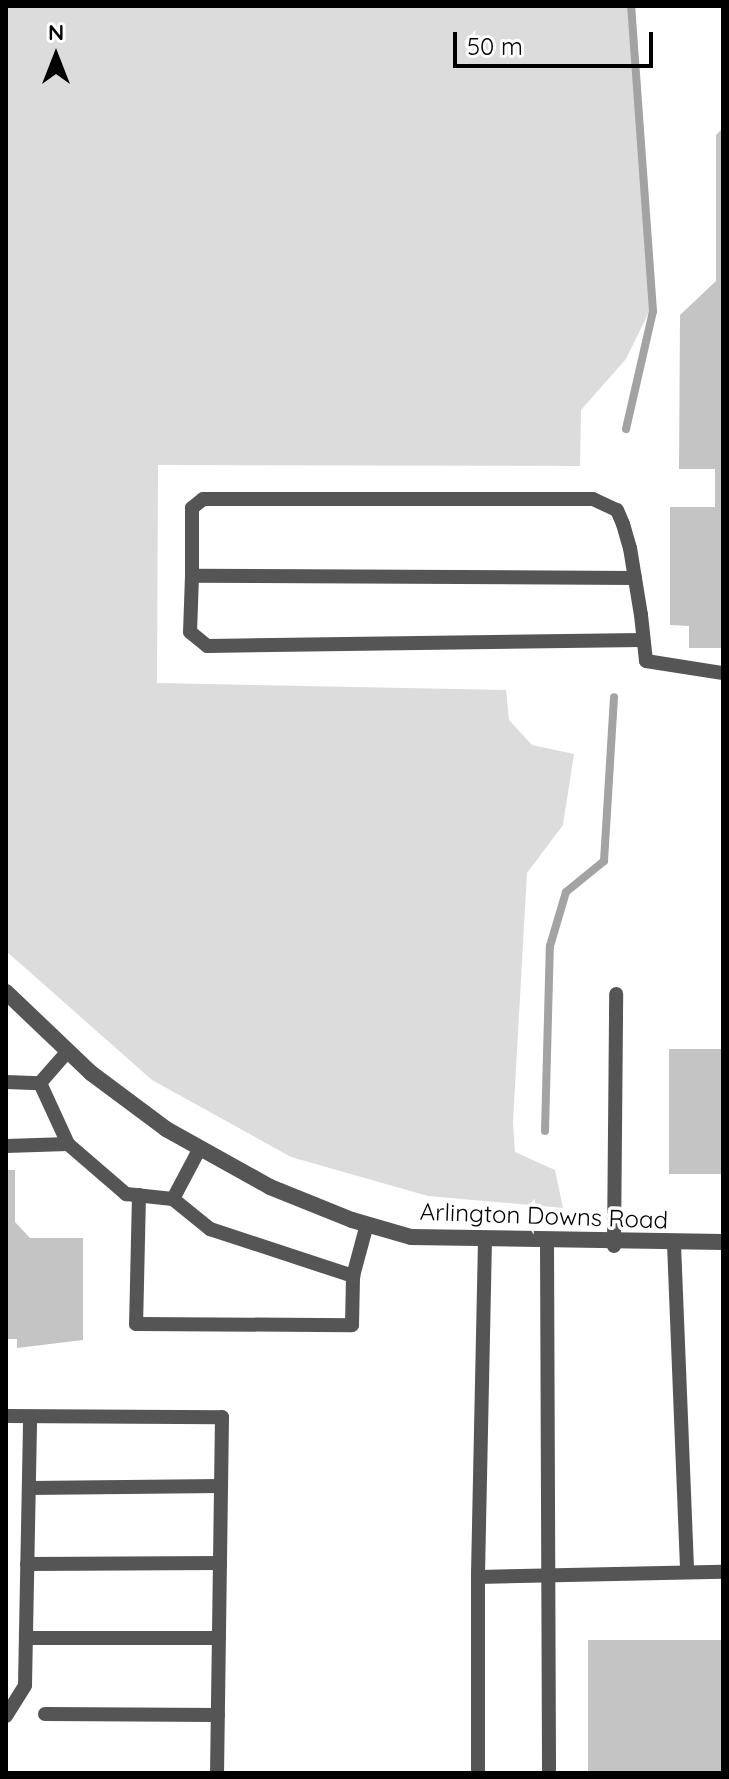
<!DOCTYPE html>
<html>
<head>
<meta charset="utf-8">
<style>
  body { margin:0 }
  #map { position:relative; width:729px; height:1779px; overflow:hidden; background:#fff; font-family:Quicksand,sans-serif }
  div>[style] { position:absolute }
  [style*='--x'] { left:calc(var(--x)*1px); top:calc(var(--y)*1px); width:calc(var(--w)*1px); rotate:calc(var(--a)*1deg) }
  .green>* { inset:0; background:#dcdcdc }
  .stream>* { height:8px; margin:-4px; padding:0 4px; transform-origin:4px; border-radius:4px; background:#a3a3a3 }
  .building>* { inset:0; background:#c4c4c4; transform-origin:0 0 }
  .service>* { height:14px; margin:-7px; padding:0 7px; transform-origin:7px; border-radius:7px; background:#555 }
  .minor>* { height:16px; margin:-8px; padding:0 8px; transform-origin:8px; border-radius:8px; background:#555 }
  span { translate:-50% -50%; white-space:nowrap; text-align:center; line-height:1.15; -webkit-text-stroke:7px #fff; paint-order:stroke }
  .street-label { font-size:24px; color:#000 }
  .frame { position:absolute; inset:0; border:8px solid #000; pointer-events:none }
  .north { position:absolute; left:16px; top:16px; width:80px; height:80px; -webkit-text-stroke:6px #fff; paint-order:stroke; rotate:0deg; font-size:22px; font-weight:700; line-height:32px; text-align:center; color:#000 }
  .north::after { content:''; display:block; margin:auto; width:28px; height:36px; background:#000; clip-path:polygon(50% 0,100% 100%,50% 72%,0 100%) }
  .scale { position:absolute; left:453px; top:32px; width:200px; height:36px; box-sizing:border-box; border:4px solid #000; border-top:0; padding-left:10px; font-size:24px; line-height:28px; white-space:nowrap; color:#000; -webkit-text-stroke:6px #fff; paint-order:stroke }
</style>
</head>
<body>
<div id="map">
  <div class="green">
    <i style="clip-path:polygon(6px 6px,628px 6px,650px 310px,626px 359px,581px 410px,580px 466px,158px 465px,157px 683px,506px 690px,509px 720px,532px 745px,574px 754px,563px 825px,527px 873px,513px 1122px,515px 1152px,555px 1170px,563px 1208px,428px 1196px,291px 1157px,152px 1080px,6px 951px)"></i>
  </div>
  <div class="stream">
    <i style="--x:626;--y:429;--w:121;--a:-77.1"></i>
    <i style="--x:653;--y:311;--w:306;--a:-94.1"></i>
    <i style="--x:545;--y:1131;--w:185;--a:-88.5"></i>
    <i style="--x:550;--y:946;--w:56;--a:-73.5"></i>
    <i style="--x:566;--y:892;--w:49;--a:-39.2"></i>
    <i style="--x:604;--y:861;--w:164;--a:-86.5"></i>
  </div>
  <div class="building">
    <i style="clip-path:polygon(723px 128px,723px 648px,689px 648px,689px 626px,670px 625px,670px 507px,715px 507px,715px 469px,679px 469px,680px 315px,716px 281px,716px 135px)"></i>
    <i style="left:669px;top:1049px;width:54px;height:125px"></i>
    <i style="clip-path:polygon(6px 1170px,15px 1170px,15px 1222px,30px 1238px,83px 1238px,83px 1340px,17px 1348px,17px 1339px,6px 1339px)"></i>
    <i style="left:723px;top:1640px;width:131px;height:135px;rotate:90deg"></i>
  </div>
  <div class="service">
    <i style="--x:192;--y:576;--w:56;--a:92"></i>
    <i style="--x:190;--y:632;--w:22;--a:39"></i>
    <i style="--x:207;--y:646;--w:435;--a:-0.8"></i>
    <i style="--x:635;--y:578;--w:443;--a:-179.7"></i>
    <i style="--x:192;--y:576;--w:68;--a:-90"></i>
    <i style="--x:192;--y:508;--w:14;--a:-39"></i>
    <i style="--x:203;--y:499;--w:390;--a:0"></i>
    <i style="--x:593;--y:499;--w:26;--a:25"></i>
    <i style="--x:617;--y:510;--w:15;--a:67"></i>
    <i style="--x:623;--y:524;--w:25;--a:74"></i>
    <i style="--x:630;--y:548;--w:68;--a:80.7"></i>
    <i style="--x:641;--y:615;--w:46;--a:83.8"></i>
    <i style="--x:646;--y:661;--w:78;--a:8.9"></i>
    <i style="--x:68;--y:1051;--w:43;--a:131.2"></i>
    <i style="--x:40;--y:1083;--w:67;--a:65.3"></i>
    <i style="--x:68;--y:1144;--w:77;--a:40.8"></i>
    <i style="--x:126;--y:1194;--w:47;--a:6.1"></i>
    <i style="--x:173;--y:1199;--w:48;--a:39"></i>
    <i style="--x:210;--y:1229;--w:151;--a:18.2"></i>
    <i style="--x:353;--y:1276;--w:54;--a:-74.9"></i>
    <i style="--x:6;--y:1082;--w:34;--a:2"></i>
    <i style="--x:6;--y:1146;--w:62;--a:-1.8"></i>
    <i style="--x:139;--y:1195;--w:129;--a:91.3"></i>
    <i style="--x:136;--y:1324;--w:216;--a:0.3"></i>
    <i style="--x:352;--y:1325;--w:49;--a:-88.8"></i>
    <i style="--x:173;--y:1199;--w:58;--a:-62.1"></i>
    <i style="--x:485;--y:1240;--w:337;--a:91.2"></i>
    <i style="--x:478;--y:1577;--w:245;--a:-1.2"></i>
    <i style="--x:547;--y:1243;--w:530;--a:89.78"></i>
    <i style="--x:674;--y:1244;--w:328;--a:87.7"></i>
    <i style="--x:614;--y:1246;--w:252;--a:-89.5"></i>
    <i style="--x:6;--y:1416;--w:216;--a:0.3"></i>
    <i style="--x:222;--y:1417;--w:356;--a:90.8"></i>
    <i style="--x:29;--y:1488;--w:192;--a:-0.6"></i>
    <i style="--x:27;--y:1564;--w:193;--a:-0.3"></i>
    <i style="--x:478;--y:1577;--w:196;--a:90"></i>
    <i style="--x:26;--y:1638;--w:193;--a:0"></i>
    <i style="--x:45;--y:1714;--w:173;--a:0.3"></i>
    <i style="--x:6;--y:1716;--w:36;--a:-58"></i>
    <i style="--x:25;--y:1685;--w:268;--a:-88.9"></i>
  </div>
  <div class="minor">
    <i style="--x:6;--y:992;--w:117;--a:43.6"></i>
    <i style="--x:91;--y:1073;--w:94;--a:36.7"></i>
    <i style="--x:166;--y:1129;--w:119;--a:29.1"></i>
    <i style="--x:270;--y:1187;--w:88;--a:21.9"></i>
    <i style="--x:352;--y:1220;--w:61;--a:16.1"></i>
    <i style="--x:411;--y:1237;--w:312;--a:0.9"></i>
  </div>
  <div class="street-label">
    <span style="left:544px;top:1216px;rotate:2deg">Arlington Downs Road</span>
  </div>
  <div class="frame"></div>
  <div class="north">N</div>
  <div class="scale">50 m</div>
</div>
</body>
</html>
